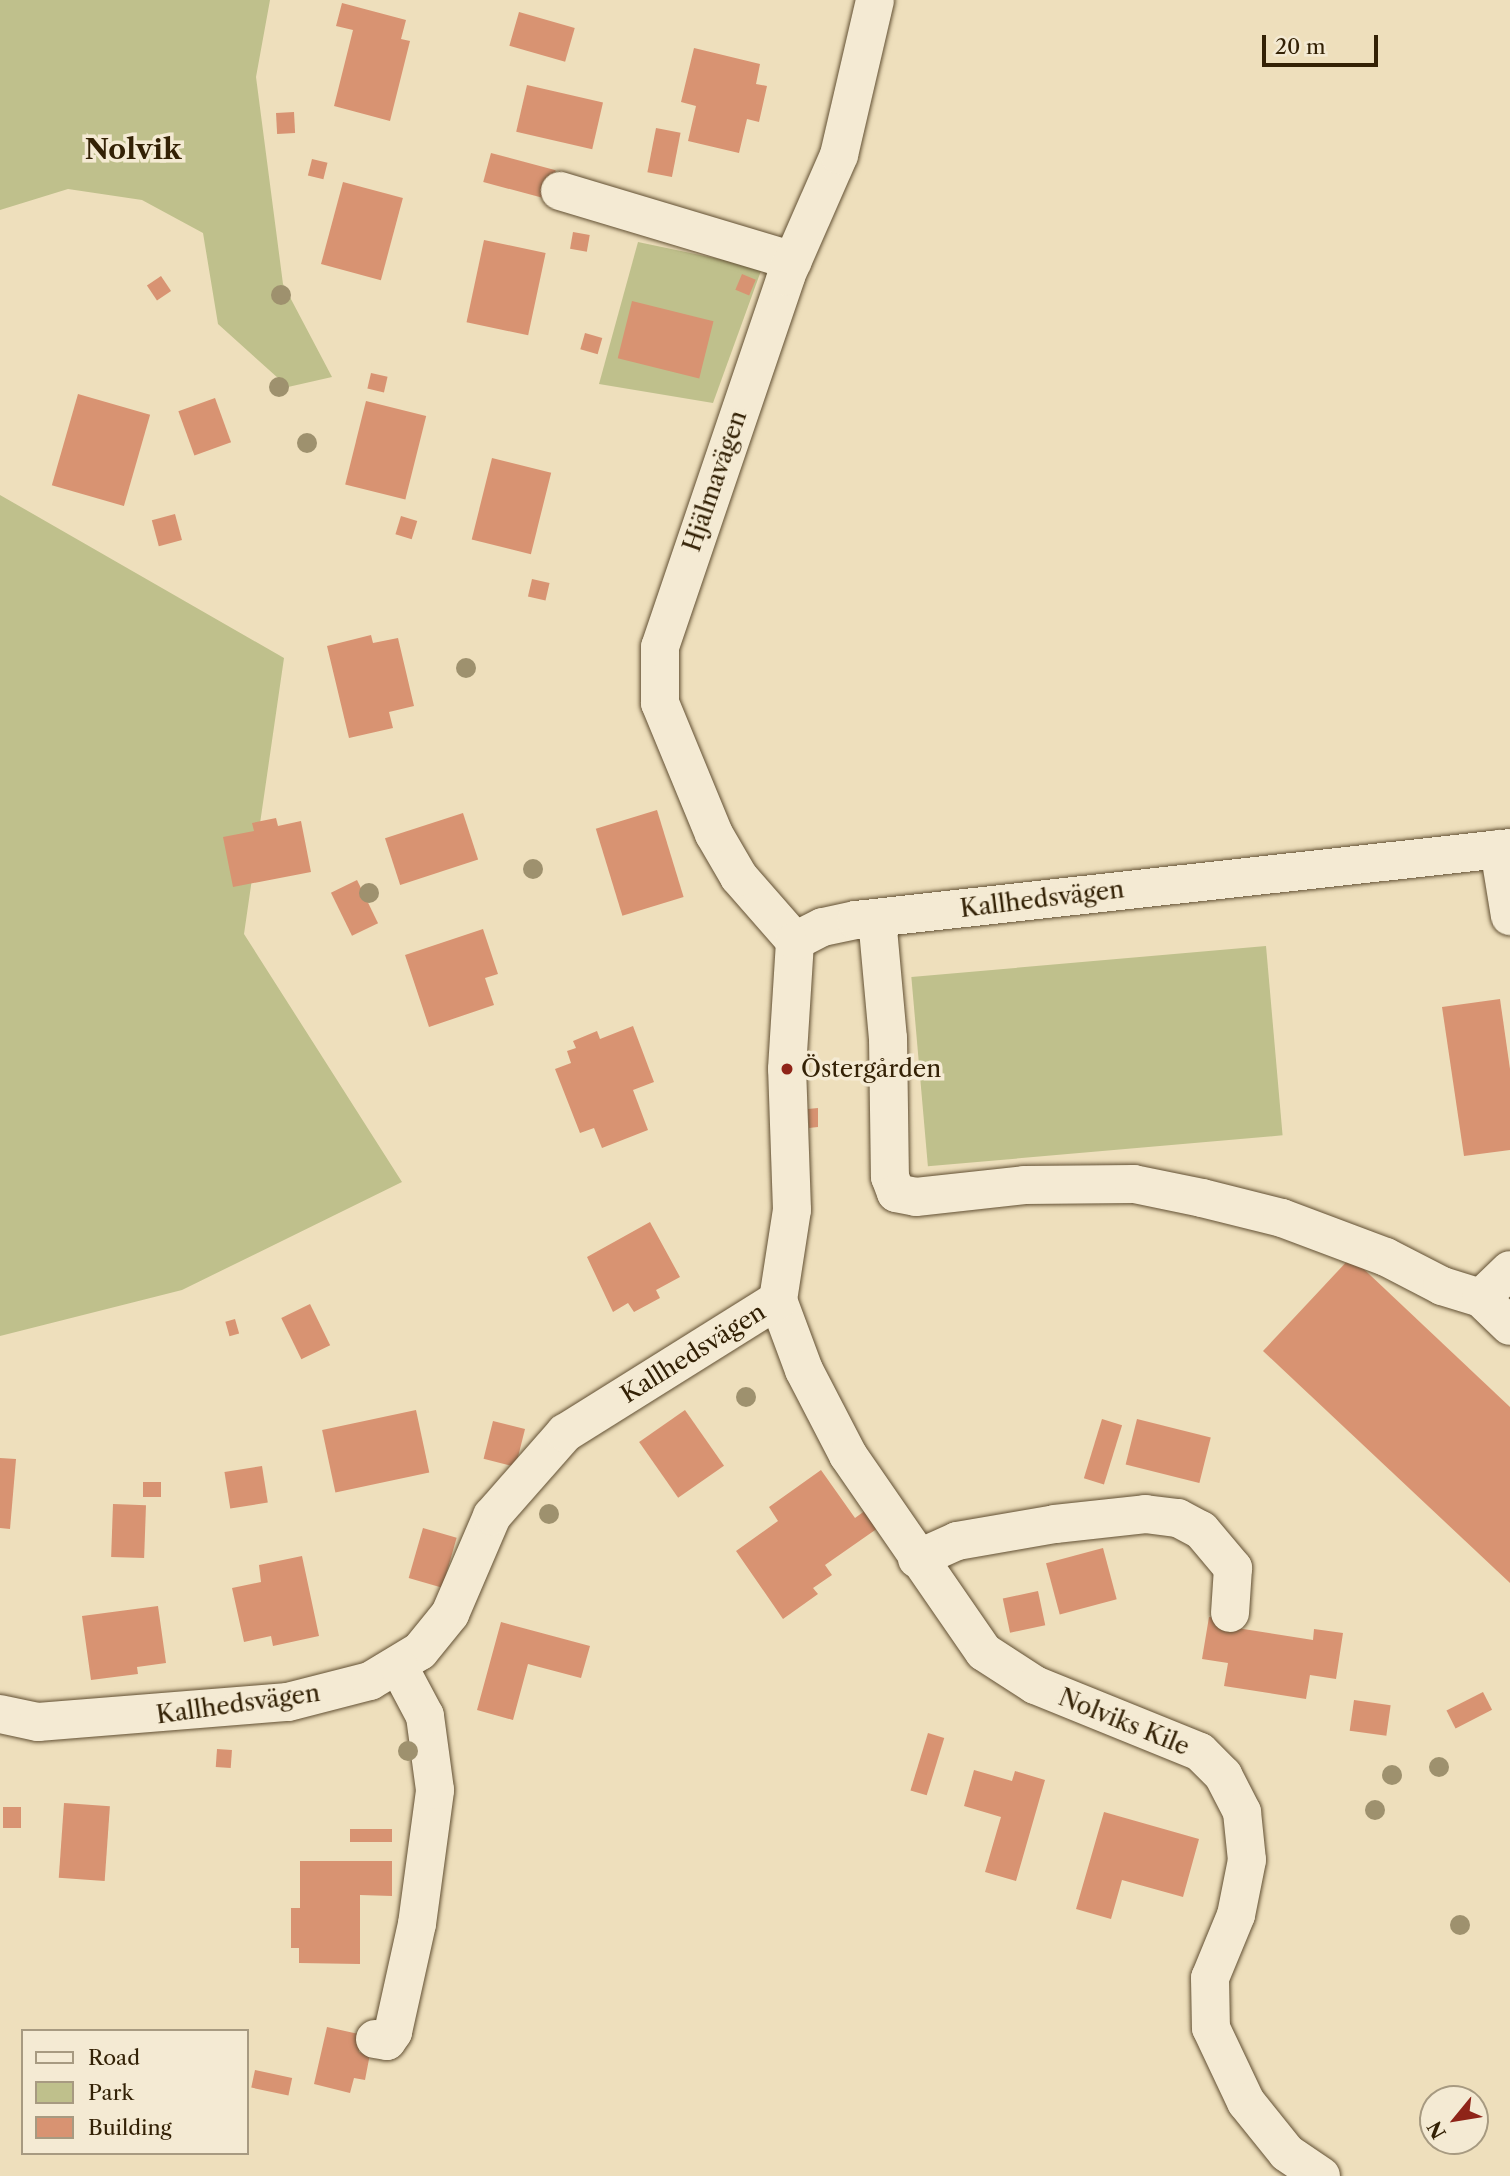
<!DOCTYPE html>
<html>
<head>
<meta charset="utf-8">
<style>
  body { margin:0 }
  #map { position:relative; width:1510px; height:2176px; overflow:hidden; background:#eedfbc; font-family:"Libre Caslon Text",serif }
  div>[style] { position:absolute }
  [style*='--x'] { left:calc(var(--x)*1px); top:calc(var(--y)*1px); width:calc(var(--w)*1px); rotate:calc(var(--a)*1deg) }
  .green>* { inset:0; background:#bfc08c; transform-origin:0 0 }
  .building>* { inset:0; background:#d89372; transform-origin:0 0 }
  .roads { filter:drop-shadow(0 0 2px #625033) drop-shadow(0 0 2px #625033) }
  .minor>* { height:38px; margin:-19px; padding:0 19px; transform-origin:19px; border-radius:19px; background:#f4ead3 }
  .trees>* { width:20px; height:20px; margin:-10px; border-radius:50%; background:#9e916e }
  .dots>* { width:19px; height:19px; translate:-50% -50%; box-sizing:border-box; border:4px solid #f4ead3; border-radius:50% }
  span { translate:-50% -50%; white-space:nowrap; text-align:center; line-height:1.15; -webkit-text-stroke:7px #f4ead3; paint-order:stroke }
  .street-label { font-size:24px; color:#332105 }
  .poi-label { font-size:24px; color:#332105 }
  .left { translate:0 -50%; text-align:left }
  .quarter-label { font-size:28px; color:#332105; font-weight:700 }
  .legend { position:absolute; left:21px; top:2029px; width:228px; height:126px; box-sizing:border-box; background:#f4ead3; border:2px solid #a79a81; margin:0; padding:9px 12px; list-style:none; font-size:21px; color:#332105 }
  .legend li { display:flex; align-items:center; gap:14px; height:35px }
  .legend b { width:35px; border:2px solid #a79a81 }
  .north { position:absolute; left:1419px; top:2085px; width:70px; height:70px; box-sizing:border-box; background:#f4ead3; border:2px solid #a79a81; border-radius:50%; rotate:240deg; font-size:19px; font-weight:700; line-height:28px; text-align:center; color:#332105 }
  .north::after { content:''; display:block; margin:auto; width:24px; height:32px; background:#8f2418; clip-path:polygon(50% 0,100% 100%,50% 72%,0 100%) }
  .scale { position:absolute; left:1262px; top:35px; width:116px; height:32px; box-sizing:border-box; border:4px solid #332105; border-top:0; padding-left:9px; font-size:21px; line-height:24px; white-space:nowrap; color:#332105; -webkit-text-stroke:5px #f4ead3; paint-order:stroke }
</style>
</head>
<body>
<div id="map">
  <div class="green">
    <i style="clip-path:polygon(0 0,270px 0,256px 77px,283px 284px,332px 377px,288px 387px,218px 324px,203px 233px,142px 200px,68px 189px,0 210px)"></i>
    <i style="clip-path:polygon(638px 242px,762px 268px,713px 403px,599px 384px)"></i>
    <i style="clip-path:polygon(0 495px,284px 658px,244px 934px,402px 1182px,182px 1290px,0 1336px)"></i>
    <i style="left:1266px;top:946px;width:190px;height:356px;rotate:85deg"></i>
  </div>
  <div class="building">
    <i style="clip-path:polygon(342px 3px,406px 20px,401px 39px,410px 41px,390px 121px,334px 106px,353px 30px,336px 26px)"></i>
    <i style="left:519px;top:12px;width:58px;height:35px;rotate:16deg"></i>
    <i style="clip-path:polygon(694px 48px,760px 64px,756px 84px,767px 86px,759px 122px,747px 119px,739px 153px,688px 141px,696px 106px,681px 102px)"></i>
    <i style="left:527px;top:85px;width:78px;height:48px;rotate:13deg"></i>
    <i style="left:294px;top:112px;width:21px;height:18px;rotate:87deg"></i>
    <i style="left:656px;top:128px;width:25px;height:45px;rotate:11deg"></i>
    <i style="left:491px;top:153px;width:67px;height:30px;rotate:15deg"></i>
    <i style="left:312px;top:159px;width:16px;height:17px;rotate:14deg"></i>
    <i style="left:343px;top:182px;width:62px;height:85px;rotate:15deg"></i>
    <i style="left:573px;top:232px;width:17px;height:17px;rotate:10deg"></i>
    <i style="left:484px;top:240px;width:63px;height:84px;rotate:12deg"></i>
    <i style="left:742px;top:274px;width:15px;height:17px;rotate:23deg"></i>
    <i style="left:161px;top:276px;width:18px;height:17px;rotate:56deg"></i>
    <i style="left:632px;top:301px;width:84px;height:59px;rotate:14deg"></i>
    <i style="left:585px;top:333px;width:18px;height:17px;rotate:16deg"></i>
    <i style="left:371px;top:373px;width:17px;height:16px;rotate:13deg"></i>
    <i style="left:78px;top:394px;width:75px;height:95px;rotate:16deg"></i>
    <i style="left:215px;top:398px;width:47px;height:39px;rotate:70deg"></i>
    <i style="left:366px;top:401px;width:62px;height:86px;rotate:14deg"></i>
    <i style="left:492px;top:458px;width:61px;height:84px;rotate:14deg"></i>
    <i style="left:175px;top:514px;width:27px;height:24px;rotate:75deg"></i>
    <i style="left:401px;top:516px;width:17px;height:19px;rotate:17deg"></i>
    <i style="left:532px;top:579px;width:18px;height:18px;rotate:13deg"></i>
    <i style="clip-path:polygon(371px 635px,373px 643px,398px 638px,414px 706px,389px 712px,393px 728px,349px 738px,327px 646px)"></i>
    <i style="left:657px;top:810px;width:91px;height:64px;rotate:73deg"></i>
    <i style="left:463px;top:813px;width:49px;height:82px;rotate:72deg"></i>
    <i style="clip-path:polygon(276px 818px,278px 826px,301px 821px,311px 872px,233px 887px,223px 837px,254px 831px,252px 823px)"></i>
    <i style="left:357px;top:880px;width:48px;height:29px;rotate:64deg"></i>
    <i style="clip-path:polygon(483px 929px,498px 974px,485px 978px,494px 1005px,429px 1027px,405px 955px)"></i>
    <i style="clip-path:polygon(1500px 999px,1510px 1069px,1510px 1150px,1464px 1156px,1442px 1007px)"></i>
    <i style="clip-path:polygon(633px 1026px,654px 1082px,633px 1090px,648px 1130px,602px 1148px,594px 1128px,580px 1133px,555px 1069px,571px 1063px,567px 1051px,576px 1048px,573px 1041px,597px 1031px,600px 1039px)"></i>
    <i style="clip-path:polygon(818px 1108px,818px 1127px,809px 1128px,808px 1109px)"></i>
    <i style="clip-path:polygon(650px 1222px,680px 1277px,656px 1290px,660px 1298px,634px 1312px,628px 1303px,613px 1312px,587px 1257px)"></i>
    <i style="clip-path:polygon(1351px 1257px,1510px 1407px,1510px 1583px,1263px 1351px)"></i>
    <i style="left:310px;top:1304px;width:46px;height:32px;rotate:64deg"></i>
    <i style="left:235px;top:1319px;width:15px;height:10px;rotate:74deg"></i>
    <i style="left:416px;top:1410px;width:64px;height:96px;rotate:78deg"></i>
    <i style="left:685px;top:1410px;width:68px;height:56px;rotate:55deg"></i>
    <i style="left:1102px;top:1419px;width:21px;height:62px;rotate:17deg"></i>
    <i style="left:1137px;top:1419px;width:76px;height:47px;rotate:14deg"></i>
    <i style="left:493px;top:1421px;width:33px;height:39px;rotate:14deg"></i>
    <i style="clip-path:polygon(0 1458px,16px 1459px,10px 1529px,0 1528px)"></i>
    <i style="left:262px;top:1466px;width:37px;height:38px;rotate:81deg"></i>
    <i style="clip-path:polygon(821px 1470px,855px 1518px,866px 1510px,878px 1528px,825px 1565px,832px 1575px,813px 1588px,818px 1594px,783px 1619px,736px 1551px,778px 1521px,769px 1507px)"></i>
    <i style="left:161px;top:1482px;width:15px;height:18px;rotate:90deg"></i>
    <i style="left:113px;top:1504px;width:33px;height:53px;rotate:2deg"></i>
    <i style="left:423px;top:1528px;width:35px;height:52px;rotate:16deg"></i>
    <i style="left:1103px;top:1548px;width:53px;height:59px;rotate:75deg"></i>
    <i style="clip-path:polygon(302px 1556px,319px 1636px,273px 1646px,271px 1636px,244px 1642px,232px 1588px,261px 1582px,259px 1565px)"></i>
    <i style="left:1038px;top:1591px;width:35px;height:36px;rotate:78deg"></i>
    <i style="clip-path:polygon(158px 1606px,166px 1663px,137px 1667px,138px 1674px,91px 1680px,82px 1616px)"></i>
    <i style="clip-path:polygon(1209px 1617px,1238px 1621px,1237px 1628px,1313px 1640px,1314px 1629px,1343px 1633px,1336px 1679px,1310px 1675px,1306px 1699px,1224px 1686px,1228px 1663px,1202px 1659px)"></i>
    <i style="clip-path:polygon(501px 1622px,590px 1646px,581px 1678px,528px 1664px,513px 1720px,477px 1710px)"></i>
    <i style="left:1483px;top:1692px;width:20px;height:41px;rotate:63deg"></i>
    <i style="left:1354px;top:1700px;width:37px;height:31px;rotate:8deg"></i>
    <i style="left:928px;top:1733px;width:17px;height:60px;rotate:17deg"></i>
    <i style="left:217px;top:1749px;width:15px;height:18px;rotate:4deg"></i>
    <i style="clip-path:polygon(974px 1770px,1012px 1781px,1015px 1771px,1045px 1780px,1016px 1881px,985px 1872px,1001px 1817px,964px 1806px)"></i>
    <i style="left:64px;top:1803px;width:46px;height:75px;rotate:4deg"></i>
    <i style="left:3px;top:1807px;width:18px;height:21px"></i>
    <i style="clip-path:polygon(1104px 1812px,1199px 1839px,1183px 1897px,1122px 1880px,1111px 1919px,1076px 1909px)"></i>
    <i style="left:392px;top:1829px;width:13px;height:42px;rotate:90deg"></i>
    <i style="clip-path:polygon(300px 1861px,392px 1861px,392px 1896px,360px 1895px,360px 1964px,299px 1963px,299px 1948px,291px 1948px,291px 1908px,300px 1908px)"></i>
    <i style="clip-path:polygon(327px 2027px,363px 2035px,359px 2052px,370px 2054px,365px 2080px,354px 2078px,350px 2093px,314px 2084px)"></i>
    <i style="left:255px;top:2070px;width:38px;height:18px;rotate:12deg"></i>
  </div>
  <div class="roads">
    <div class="minor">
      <i style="--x:560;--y:191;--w:243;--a:16.7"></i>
      <i style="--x:1499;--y:849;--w:68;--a:80.7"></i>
      <i style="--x:877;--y:918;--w:121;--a:84.8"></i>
      <i style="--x:888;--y:1038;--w:139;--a:89.2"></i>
      <i style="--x:890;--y:1177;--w:17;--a:69"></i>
      <i style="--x:896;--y:1193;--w:20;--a:11"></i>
      <i style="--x:916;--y:1197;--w:109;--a:-6.3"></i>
      <i style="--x:1024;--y:1185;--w:110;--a:-0.5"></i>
      <i style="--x:1134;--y:1184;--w:69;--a:11.6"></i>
      <i style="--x:1202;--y:1198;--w:82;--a:14"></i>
      <i style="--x:1282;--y:1218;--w:111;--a:20.6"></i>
      <i style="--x:1386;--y:1257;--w:63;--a:27.4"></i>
      <i style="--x:1442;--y:1286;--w:41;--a:17.1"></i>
      <i style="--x:1481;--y:1298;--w:40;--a:44"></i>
      <i style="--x:795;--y:941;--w:85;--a:-131.2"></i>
      <i style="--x:739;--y:877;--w:50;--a:-120.2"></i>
      <i style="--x:714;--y:834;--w:142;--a:-112.4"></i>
      <i style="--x:660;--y:703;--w:56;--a:-90"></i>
      <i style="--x:660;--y:647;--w:392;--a:-71.2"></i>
      <i style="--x:786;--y:276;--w:132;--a:-66.3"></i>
      <i style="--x:839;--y:155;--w:159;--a:-76.9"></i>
      <i style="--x:1481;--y:1298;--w:40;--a:-44"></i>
      <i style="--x:778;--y:1300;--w:75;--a:69.6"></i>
      <i style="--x:804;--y:1370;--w:96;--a:62.6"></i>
      <i style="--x:848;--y:1455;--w:239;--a:55.4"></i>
      <i style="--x:984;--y:1652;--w:61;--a:32.9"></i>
      <i style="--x:1035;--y:1685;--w:178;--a:22.1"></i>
      <i style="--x:1200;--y:1752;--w:33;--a:45"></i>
      <i style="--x:1223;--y:1775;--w:42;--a:62.8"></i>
      <i style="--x:1242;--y:1812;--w:48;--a:84.1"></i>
      <i style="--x:1247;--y:1860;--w:56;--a:101.3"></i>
      <i style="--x:1236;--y:1915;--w:68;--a:112.4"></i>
      <i style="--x:1210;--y:1978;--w:50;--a:88.9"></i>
      <i style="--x:1211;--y:2028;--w:82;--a:64.7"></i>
      <i style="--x:1246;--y:2102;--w:65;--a:51.2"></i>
      <i style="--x:1287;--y:2153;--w:41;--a:34.1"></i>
      <i style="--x:917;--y:1559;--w:44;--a:-24.2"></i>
      <i style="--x:957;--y:1541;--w:99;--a:-9.8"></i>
      <i style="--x:1055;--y:1524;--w:91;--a:-6.3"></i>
      <i style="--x:1145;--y:1514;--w:33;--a:7"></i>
      <i style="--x:1178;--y:1518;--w:26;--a:28"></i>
      <i style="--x:1201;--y:1530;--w:50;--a:49.9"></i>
      <i style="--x:1233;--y:1568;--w:45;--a:93.8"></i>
      <i style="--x:0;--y:1714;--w:39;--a:12"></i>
      <i style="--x:38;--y:1722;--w:251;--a:-4.6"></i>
      <i style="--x:288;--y:1702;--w:85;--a:-14.4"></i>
      <i style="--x:370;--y:1681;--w:58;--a:-31"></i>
      <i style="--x:420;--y:1651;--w:48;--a:-51"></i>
      <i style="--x:450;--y:1614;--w:107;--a:-66.8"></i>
      <i style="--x:492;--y:1516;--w:111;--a:-48.7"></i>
      <i style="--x:565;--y:1433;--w:251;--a:-32"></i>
      <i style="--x:778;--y:1300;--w:91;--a:-81.2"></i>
      <i style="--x:792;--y:1210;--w:141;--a:-92"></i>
      <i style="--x:787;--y:1069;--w:128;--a:-86.4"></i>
      <i style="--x:795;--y:941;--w:31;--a:-27"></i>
      <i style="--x:823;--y:927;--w:34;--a:-12"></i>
      <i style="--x:856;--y:920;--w:658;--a:-6.28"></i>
      <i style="--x:375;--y:2039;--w:12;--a:9"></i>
      <i style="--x:387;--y:2041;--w:11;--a:-56"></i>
      <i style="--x:393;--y:2032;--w:111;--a:-77.5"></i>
      <i style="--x:417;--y:1924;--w:135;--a:-82.3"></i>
      <i style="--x:435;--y:1790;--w:75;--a:-97.7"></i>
      <i style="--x:425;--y:1716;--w:55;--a:-118"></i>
    </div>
  </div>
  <div class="trees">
    <i style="left:281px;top:295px"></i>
    <i style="left:279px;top:387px"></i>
    <i style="left:307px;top:443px"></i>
    <i style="left:466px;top:668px"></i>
    <i style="left:533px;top:869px"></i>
    <i style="left:369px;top:893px"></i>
    <i style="left:746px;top:1397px"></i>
    <i style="left:549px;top:1514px"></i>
    <i style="left:408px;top:1751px"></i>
    <i style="left:1439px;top:1767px"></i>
    <i style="left:1392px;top:1775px"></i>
    <i style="left:1375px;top:1810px"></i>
    <i style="left:1460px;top:1925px"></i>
  </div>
  <div class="dots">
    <i style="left:787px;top:1069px;background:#8f2418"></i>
  </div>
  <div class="street-label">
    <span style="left:715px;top:481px;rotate:-71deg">Hjälmavägen</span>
    <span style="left:1042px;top:899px;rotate:-7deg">Kallhedsvägen</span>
    <span style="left:693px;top:1353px;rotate:-32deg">Kallhedsvägen</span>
    <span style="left:238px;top:1704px;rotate:-8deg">Kallhedsvägen</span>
    <span style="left:1124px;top:1722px;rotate:22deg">Nolviks Kile</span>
  </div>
  <div class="poi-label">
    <span class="left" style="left:801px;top:1069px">Östergården</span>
  </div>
  <div class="quarter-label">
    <span style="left:133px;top:149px">Nolvik</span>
  </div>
  <ul class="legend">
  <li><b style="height:9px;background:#f4ead3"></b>Road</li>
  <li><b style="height:19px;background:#bfc08c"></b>Park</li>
  <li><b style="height:19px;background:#d89372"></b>Building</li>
  </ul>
  <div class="north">N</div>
  <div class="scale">20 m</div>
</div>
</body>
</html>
